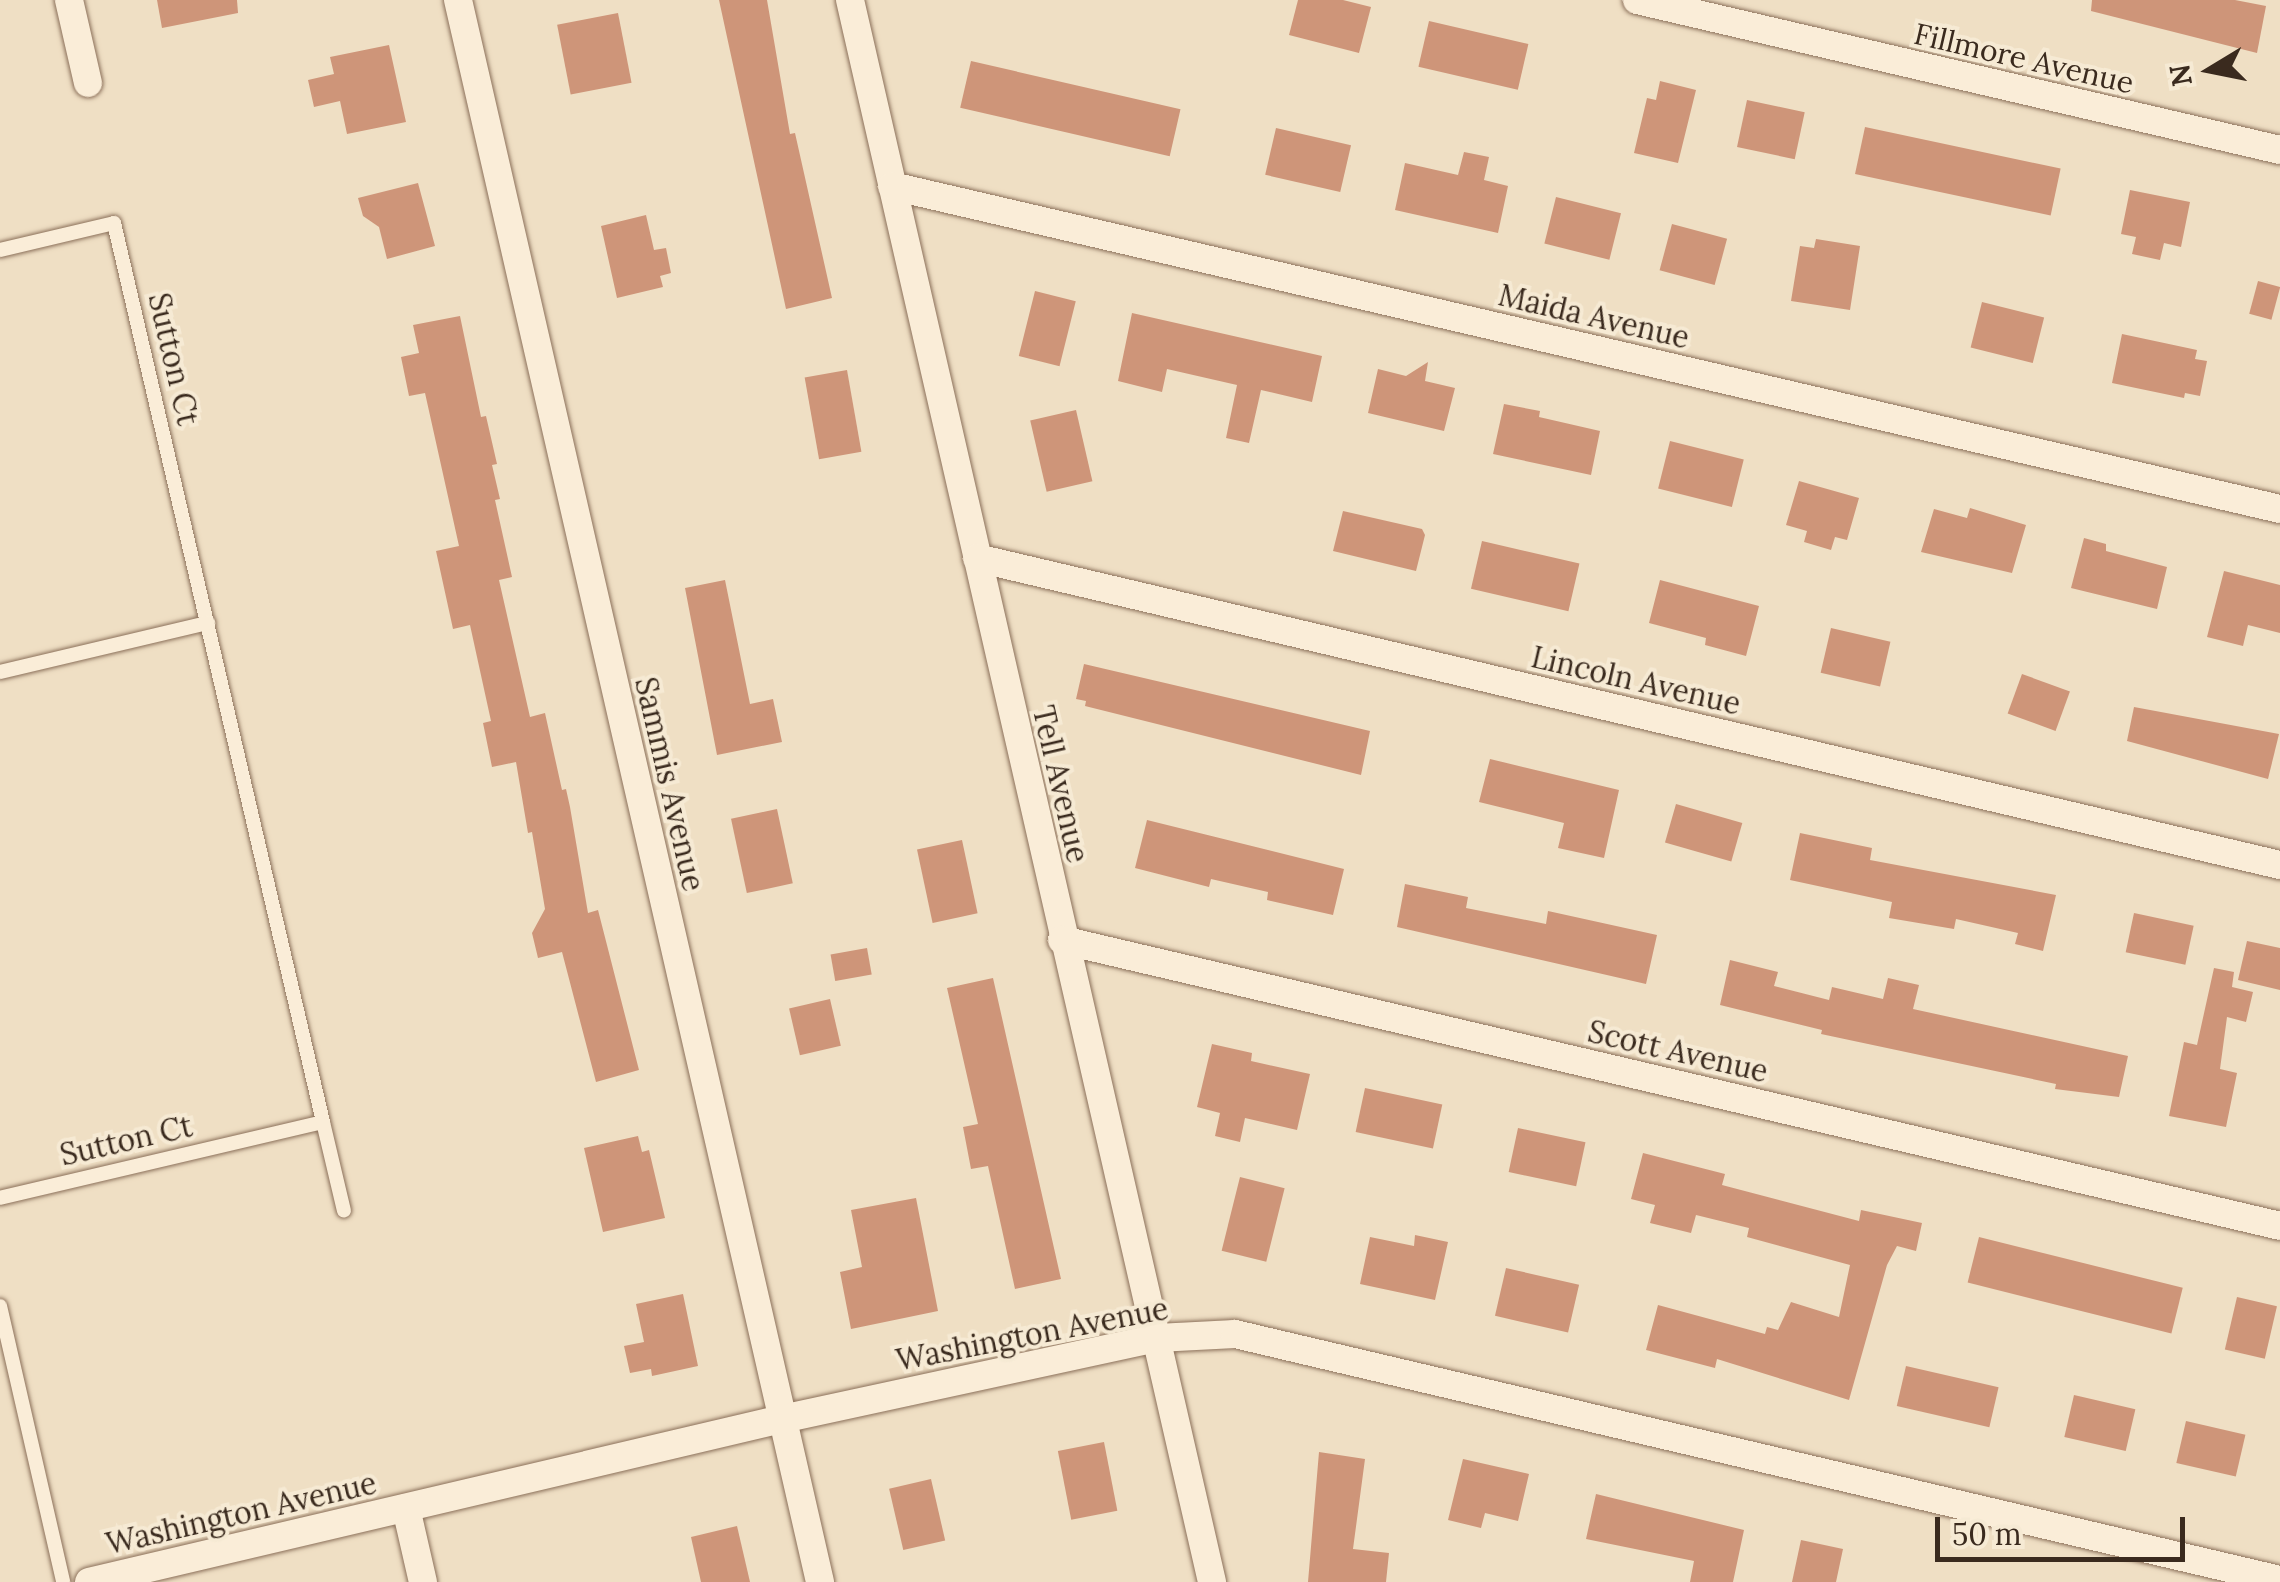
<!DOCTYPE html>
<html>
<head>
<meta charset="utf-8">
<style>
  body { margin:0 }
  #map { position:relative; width:2280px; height:1582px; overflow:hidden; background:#efdfc4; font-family:Lora,serif }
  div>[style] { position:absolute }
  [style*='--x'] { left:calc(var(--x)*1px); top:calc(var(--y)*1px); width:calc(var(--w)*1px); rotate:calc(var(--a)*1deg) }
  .building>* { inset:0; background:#ce9579; transform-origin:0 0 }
  .roads { filter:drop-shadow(0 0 2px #8b705a) drop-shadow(0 0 2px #8b705a) }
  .lane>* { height:14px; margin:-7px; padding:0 7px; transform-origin:7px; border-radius:7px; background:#faedd8 }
  .street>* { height:28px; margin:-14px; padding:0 14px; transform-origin:14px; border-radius:14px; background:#faedd8 }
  span { translate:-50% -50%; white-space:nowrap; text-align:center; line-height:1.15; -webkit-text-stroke:8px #f6ead4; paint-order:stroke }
  .street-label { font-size:30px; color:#3a2a1e }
  .north { position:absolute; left:2160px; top:20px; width:100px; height:100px; -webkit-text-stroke:8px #f6ead4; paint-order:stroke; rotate:260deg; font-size:28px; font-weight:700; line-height:40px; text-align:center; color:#3a2a1e }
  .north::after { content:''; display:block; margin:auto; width:35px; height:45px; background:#3a2a1e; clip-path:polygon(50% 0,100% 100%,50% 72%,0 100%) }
  .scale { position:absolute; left:1935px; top:1517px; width:250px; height:45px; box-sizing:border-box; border:5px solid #3a2a1e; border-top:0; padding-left:12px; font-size:30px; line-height:35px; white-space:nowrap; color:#3a2a1e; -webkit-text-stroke:8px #f6ead4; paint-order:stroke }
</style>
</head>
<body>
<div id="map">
  <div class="building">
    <i style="clip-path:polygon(157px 0,237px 0,238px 13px,162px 28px)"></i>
    <i style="clip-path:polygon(719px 0,767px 0,790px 134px,795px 133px,832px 298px,786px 309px)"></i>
    <i style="clip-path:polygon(1298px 0,1343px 0,1371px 7px,1359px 53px,1289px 35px)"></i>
    <i style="clip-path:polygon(2092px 0,2235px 0,2266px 6px,2257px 53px,2091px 11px)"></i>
    <i style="left:618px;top:13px;width:71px;height:62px;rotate:79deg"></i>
    <i style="left:1429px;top:21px;width:102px;height:47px;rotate:13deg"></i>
    <i style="clip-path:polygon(389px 45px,406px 122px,347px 134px,340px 101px,314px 107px,308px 80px,334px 74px,330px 57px)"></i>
    <i style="left:971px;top:61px;width:215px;height:48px;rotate:13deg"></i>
    <i style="clip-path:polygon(1660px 81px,1696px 90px,1678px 163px,1634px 153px,1647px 98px,1656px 100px)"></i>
    <i style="left:1747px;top:100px;width:59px;height:48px;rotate:12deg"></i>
    <i style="left:1865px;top:127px;width:200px;height:48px;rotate:12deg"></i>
    <i style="left:1276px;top:128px;width:77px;height:48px;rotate:13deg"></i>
    <i style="clip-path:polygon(1464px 152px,1489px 157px,1484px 180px,1508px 186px,1498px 233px,1395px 210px,1405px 163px,1458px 175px)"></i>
    <i style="clip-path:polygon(418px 183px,435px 246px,387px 259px,379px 227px,363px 216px,358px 198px)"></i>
    <i style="clip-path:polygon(2130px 190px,2190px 202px,2181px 247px,2164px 243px,2160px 260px,2132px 254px,2136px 237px,2121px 234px)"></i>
    <i style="left:1556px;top:197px;width:67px;height:48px;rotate:14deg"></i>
    <i style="clip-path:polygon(646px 215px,654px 250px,666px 248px,671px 273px,660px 276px,663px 287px,617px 298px,601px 226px)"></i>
    <i style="left:1672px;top:224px;width:57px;height:48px;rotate:15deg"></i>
    <i style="clip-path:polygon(1816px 239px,1860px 246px,1850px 310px,1791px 301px,1800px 246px,1814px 248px)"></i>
    <i style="left:2258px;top:281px;width:23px;height:34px;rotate:15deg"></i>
    <i style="left:1035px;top:291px;width:42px;height:67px;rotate:14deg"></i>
    <i style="left:1982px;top:302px;width:64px;height:47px;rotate:14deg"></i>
    <i style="clip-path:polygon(1132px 313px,1322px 356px,1312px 402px,1261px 390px,1249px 443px,1226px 438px,1237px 385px,1167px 369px,1162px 392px,1118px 381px)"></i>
    <i style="clip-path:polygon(460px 316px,481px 417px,486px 416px,497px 464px,492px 465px,500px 499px,495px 500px,512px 577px,499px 580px,530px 717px,545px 713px,562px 790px,566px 789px,570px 807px,588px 913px,598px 910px,639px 1070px,596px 1082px,562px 952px,538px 958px,532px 933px,545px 909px,532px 832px,528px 833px,516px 762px,492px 767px,483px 723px,491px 721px,470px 625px,453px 629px,436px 551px,459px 546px,425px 393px,409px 396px,401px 357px,419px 353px,413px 325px)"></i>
    <i style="clip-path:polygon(2122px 334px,2197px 350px,2195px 359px,2207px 361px,2200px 396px,2185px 393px,2184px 398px,2112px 383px)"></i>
    <i style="clip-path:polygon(1428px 362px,1425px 381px,1455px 388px,1444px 431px,1368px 413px,1378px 369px,1406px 376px)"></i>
    <i style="left:847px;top:370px;width:83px;height:43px;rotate:80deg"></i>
    <i style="clip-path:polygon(1504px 404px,1540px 411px,1539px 417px,1600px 431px,1591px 475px,1493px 454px)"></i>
    <i style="left:1076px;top:410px;width:73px;height:47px;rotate:77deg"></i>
    <i style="left:1670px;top:441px;width:76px;height:49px;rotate:14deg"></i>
    <i style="clip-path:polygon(1799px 481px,1859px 498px,1847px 540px,1835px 537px,1831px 550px,1804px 542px,1807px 531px,1786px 525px)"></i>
    <i style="clip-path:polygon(1970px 508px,2026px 525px,2012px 573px,1921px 552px,1934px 509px,1967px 518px)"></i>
    <i style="clip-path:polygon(1343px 511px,1422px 529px,1425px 535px,1416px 571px,1333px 551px)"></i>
    <i style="clip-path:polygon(2084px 538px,2106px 544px,2106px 551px,2167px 567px,2157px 609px,2071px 588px)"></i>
    <i style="left:1482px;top:541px;width:100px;height:49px;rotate:13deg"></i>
    <i style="clip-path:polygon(2224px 571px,2280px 585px,2280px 633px,2248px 625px,2243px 646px,2207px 637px)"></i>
    <i style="clip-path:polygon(725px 580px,750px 704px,773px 699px,782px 742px,717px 755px,685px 588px)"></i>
    <i style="clip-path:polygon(1660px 580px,1759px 606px,1746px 656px,1705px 645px,1706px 638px,1649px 623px)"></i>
    <i style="left:1831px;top:628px;width:61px;height:46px;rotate:13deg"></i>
    <i style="clip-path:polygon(1084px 664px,1370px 731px,1361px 775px,1085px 706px,1086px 701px,1076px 699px)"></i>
    <i style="left:2022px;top:674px;width:51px;height:42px;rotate:20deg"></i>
    <i style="clip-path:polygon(2134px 707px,2279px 734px,2268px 779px,2127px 741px)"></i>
    <i style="clip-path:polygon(1490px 759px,1619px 790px,1604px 858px,1558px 848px,1564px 823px,1479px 802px)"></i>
    <i style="left:1676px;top:804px;width:69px;height:40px;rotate:16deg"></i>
    <i style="left:777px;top:809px;width:76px;height:47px;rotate:78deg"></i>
    <i style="clip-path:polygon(1147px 820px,1344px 869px,1333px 915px,1267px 900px,1268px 892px,1211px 879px,1209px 887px,1135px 868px)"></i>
    <i style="clip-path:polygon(1800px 833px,1872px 848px,1870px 860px,2056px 895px,2043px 951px,2015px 944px,2018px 933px,1956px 919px,1954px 929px,1889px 918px,1892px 902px,1790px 880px)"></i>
    <i style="left:962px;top:840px;width:75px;height:46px;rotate:78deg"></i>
    <i style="clip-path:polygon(1405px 884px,1468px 897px,1466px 908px,1546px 924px,1548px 911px,1657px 935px,1646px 984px,1397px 927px)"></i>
    <i style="left:2134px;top:913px;width:61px;height:40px;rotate:12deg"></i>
    <i style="clip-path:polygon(2247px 941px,2280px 948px,2280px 990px,2238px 980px)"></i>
    <i style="left:867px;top:948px;width:27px;height:37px;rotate:80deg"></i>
    <i style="clip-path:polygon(1730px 960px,1778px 972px,1774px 986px,1829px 1000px,1832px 987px,1883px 999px,1888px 978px,1919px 985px,1913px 1009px,2128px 1056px,2119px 1097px,2055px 1089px,2056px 1084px,1821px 1034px,1822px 1030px,1720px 1005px)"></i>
    <i style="clip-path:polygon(2214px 968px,2234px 972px,2232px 987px,2253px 992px,2246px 1022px,2227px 1017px,2220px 1069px,2237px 1073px,2226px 1127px,2169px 1116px,2184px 1042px,2197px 1045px)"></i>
    <i style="clip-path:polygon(993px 978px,1061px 1279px,1015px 1289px,988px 1166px,971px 1169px,963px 1127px,978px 1124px,947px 988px)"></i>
    <i style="left:830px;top:999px;width:48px;height:42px;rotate:77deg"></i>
    <i style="clip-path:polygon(1212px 1044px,1252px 1053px,1251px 1061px,1310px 1074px,1297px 1130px,1245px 1118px,1240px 1142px,1215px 1136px,1220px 1113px,1197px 1107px)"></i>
    <i style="left:1365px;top:1088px;width:79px;height:45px;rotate:12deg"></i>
    <i style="left:1518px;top:1128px;width:69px;height:45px;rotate:12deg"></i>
    <i style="clip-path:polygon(638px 1136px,642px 1152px,649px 1150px,665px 1218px,603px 1232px,584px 1148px)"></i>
    <i style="clip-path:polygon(1643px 1153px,1725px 1174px,1722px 1185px,1859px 1221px,1861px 1210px,1922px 1223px,1916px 1251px,1897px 1246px,1887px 1265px,1849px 1400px,1717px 1359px,1715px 1368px,1646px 1350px,1658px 1305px,1765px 1334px,1767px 1327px,1778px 1330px,1791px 1302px,1839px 1317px,1850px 1265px,1747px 1237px,1749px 1228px,1696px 1215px,1691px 1233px,1650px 1223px,1655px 1205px,1631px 1199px)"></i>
    <i style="left:1240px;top:1177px;width:46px;height:76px;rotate:14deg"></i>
    <i style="clip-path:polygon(916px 1198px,938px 1311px,851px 1329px,840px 1272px,862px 1267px,851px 1210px)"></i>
    <i style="clip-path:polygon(1415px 1235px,1448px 1242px,1435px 1300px,1360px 1284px,1370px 1237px,1414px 1246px)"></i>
    <i style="left:1979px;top:1237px;width:210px;height:47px;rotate:14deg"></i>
    <i style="left:1506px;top:1268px;width:75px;height:49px;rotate:13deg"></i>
    <i style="clip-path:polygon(683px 1294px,698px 1366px,652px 1376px,651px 1369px,630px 1373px,624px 1346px,644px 1342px,636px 1304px)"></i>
    <i style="left:2237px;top:1297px;width:41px;height:54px;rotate:13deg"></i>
    <i style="left:1906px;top:1366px;width:95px;height:41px;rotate:13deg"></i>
    <i style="left:2074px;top:1395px;width:63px;height:43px;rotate:13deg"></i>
    <i style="left:2186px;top:1421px;width:61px;height:43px;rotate:13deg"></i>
    <i style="left:1104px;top:1442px;width:70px;height:47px;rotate:79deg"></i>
    <i style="clip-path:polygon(1319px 1452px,1365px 1459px,1353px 1549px,1389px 1553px,1386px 1582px,1308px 1582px)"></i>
    <i style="clip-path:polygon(1463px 1459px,1529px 1474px,1518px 1521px,1485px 1513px,1481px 1528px,1448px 1520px)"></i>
    <i style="left:931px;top:1479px;width:63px;height:43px;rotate:77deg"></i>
    <i style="clip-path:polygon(1596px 1494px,1744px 1530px,1733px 1582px,1690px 1582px,1694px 1561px,1586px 1539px)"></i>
    <i style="clip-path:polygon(737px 1526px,750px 1582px,701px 1582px,691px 1537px)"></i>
    <i style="clip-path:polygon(1801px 1540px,1843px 1549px,1836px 1582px,1792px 1582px)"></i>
  </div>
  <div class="roads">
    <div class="lane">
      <i style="--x:0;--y:250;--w:117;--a:-13.3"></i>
      <i style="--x:114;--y:223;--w:923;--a:76.91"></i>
      <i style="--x:323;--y:1122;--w:332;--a:166.8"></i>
      <i style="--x:0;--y:672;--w:214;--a:-13.3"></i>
      <i style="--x:323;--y:1122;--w:91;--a:76.7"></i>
      <i style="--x:0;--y:1306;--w:283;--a:77.1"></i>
    </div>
    <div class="street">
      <i style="--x:69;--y:0;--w:85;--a:77.1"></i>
      <i style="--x:458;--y:0;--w:1623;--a:77.11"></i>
      <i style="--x:850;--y:0;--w:1623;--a:77.11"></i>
      <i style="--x:1637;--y:0;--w:660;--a:13.13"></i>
      <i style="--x:892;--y:186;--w:1425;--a:13.1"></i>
      <i style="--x:977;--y:558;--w:1339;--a:13.26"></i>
      <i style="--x:1062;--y:940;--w:1251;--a:13.21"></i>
      <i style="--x:406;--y:1508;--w:76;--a:77.1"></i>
      <i style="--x:89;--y:1582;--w:712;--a:-13.24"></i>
      <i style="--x:782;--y:1419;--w:384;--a:-12.2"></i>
      <i style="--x:1157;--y:1338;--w:78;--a:-2.9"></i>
      <i style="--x:1235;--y:1334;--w:1074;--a:13.25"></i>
    </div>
  </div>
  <div class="street-label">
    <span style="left:2024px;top:58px;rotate:13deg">Fillmore Avenue</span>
    <span style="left:1594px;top:316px;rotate:13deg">Maida Avenue</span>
    <span style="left:174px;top:359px;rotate:77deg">Sutton Ct</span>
    <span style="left:1636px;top:680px;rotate:13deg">Lincoln Avenue</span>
    <span style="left:670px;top:784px;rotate:77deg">Sammis Avenue</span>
    <span style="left:1061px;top:784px;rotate:77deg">Tell Avenue</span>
    <span style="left:1678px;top:1051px;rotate:13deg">Scott Avenue</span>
    <span style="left:126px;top:1140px;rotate:-13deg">Sutton Ct</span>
    <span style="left:1032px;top:1334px;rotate:-11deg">Washington Avenue</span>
    <span style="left:241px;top:1513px;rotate:-13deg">Washington Avenue</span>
  </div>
  <div class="north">N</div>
  <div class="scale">50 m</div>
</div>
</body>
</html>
